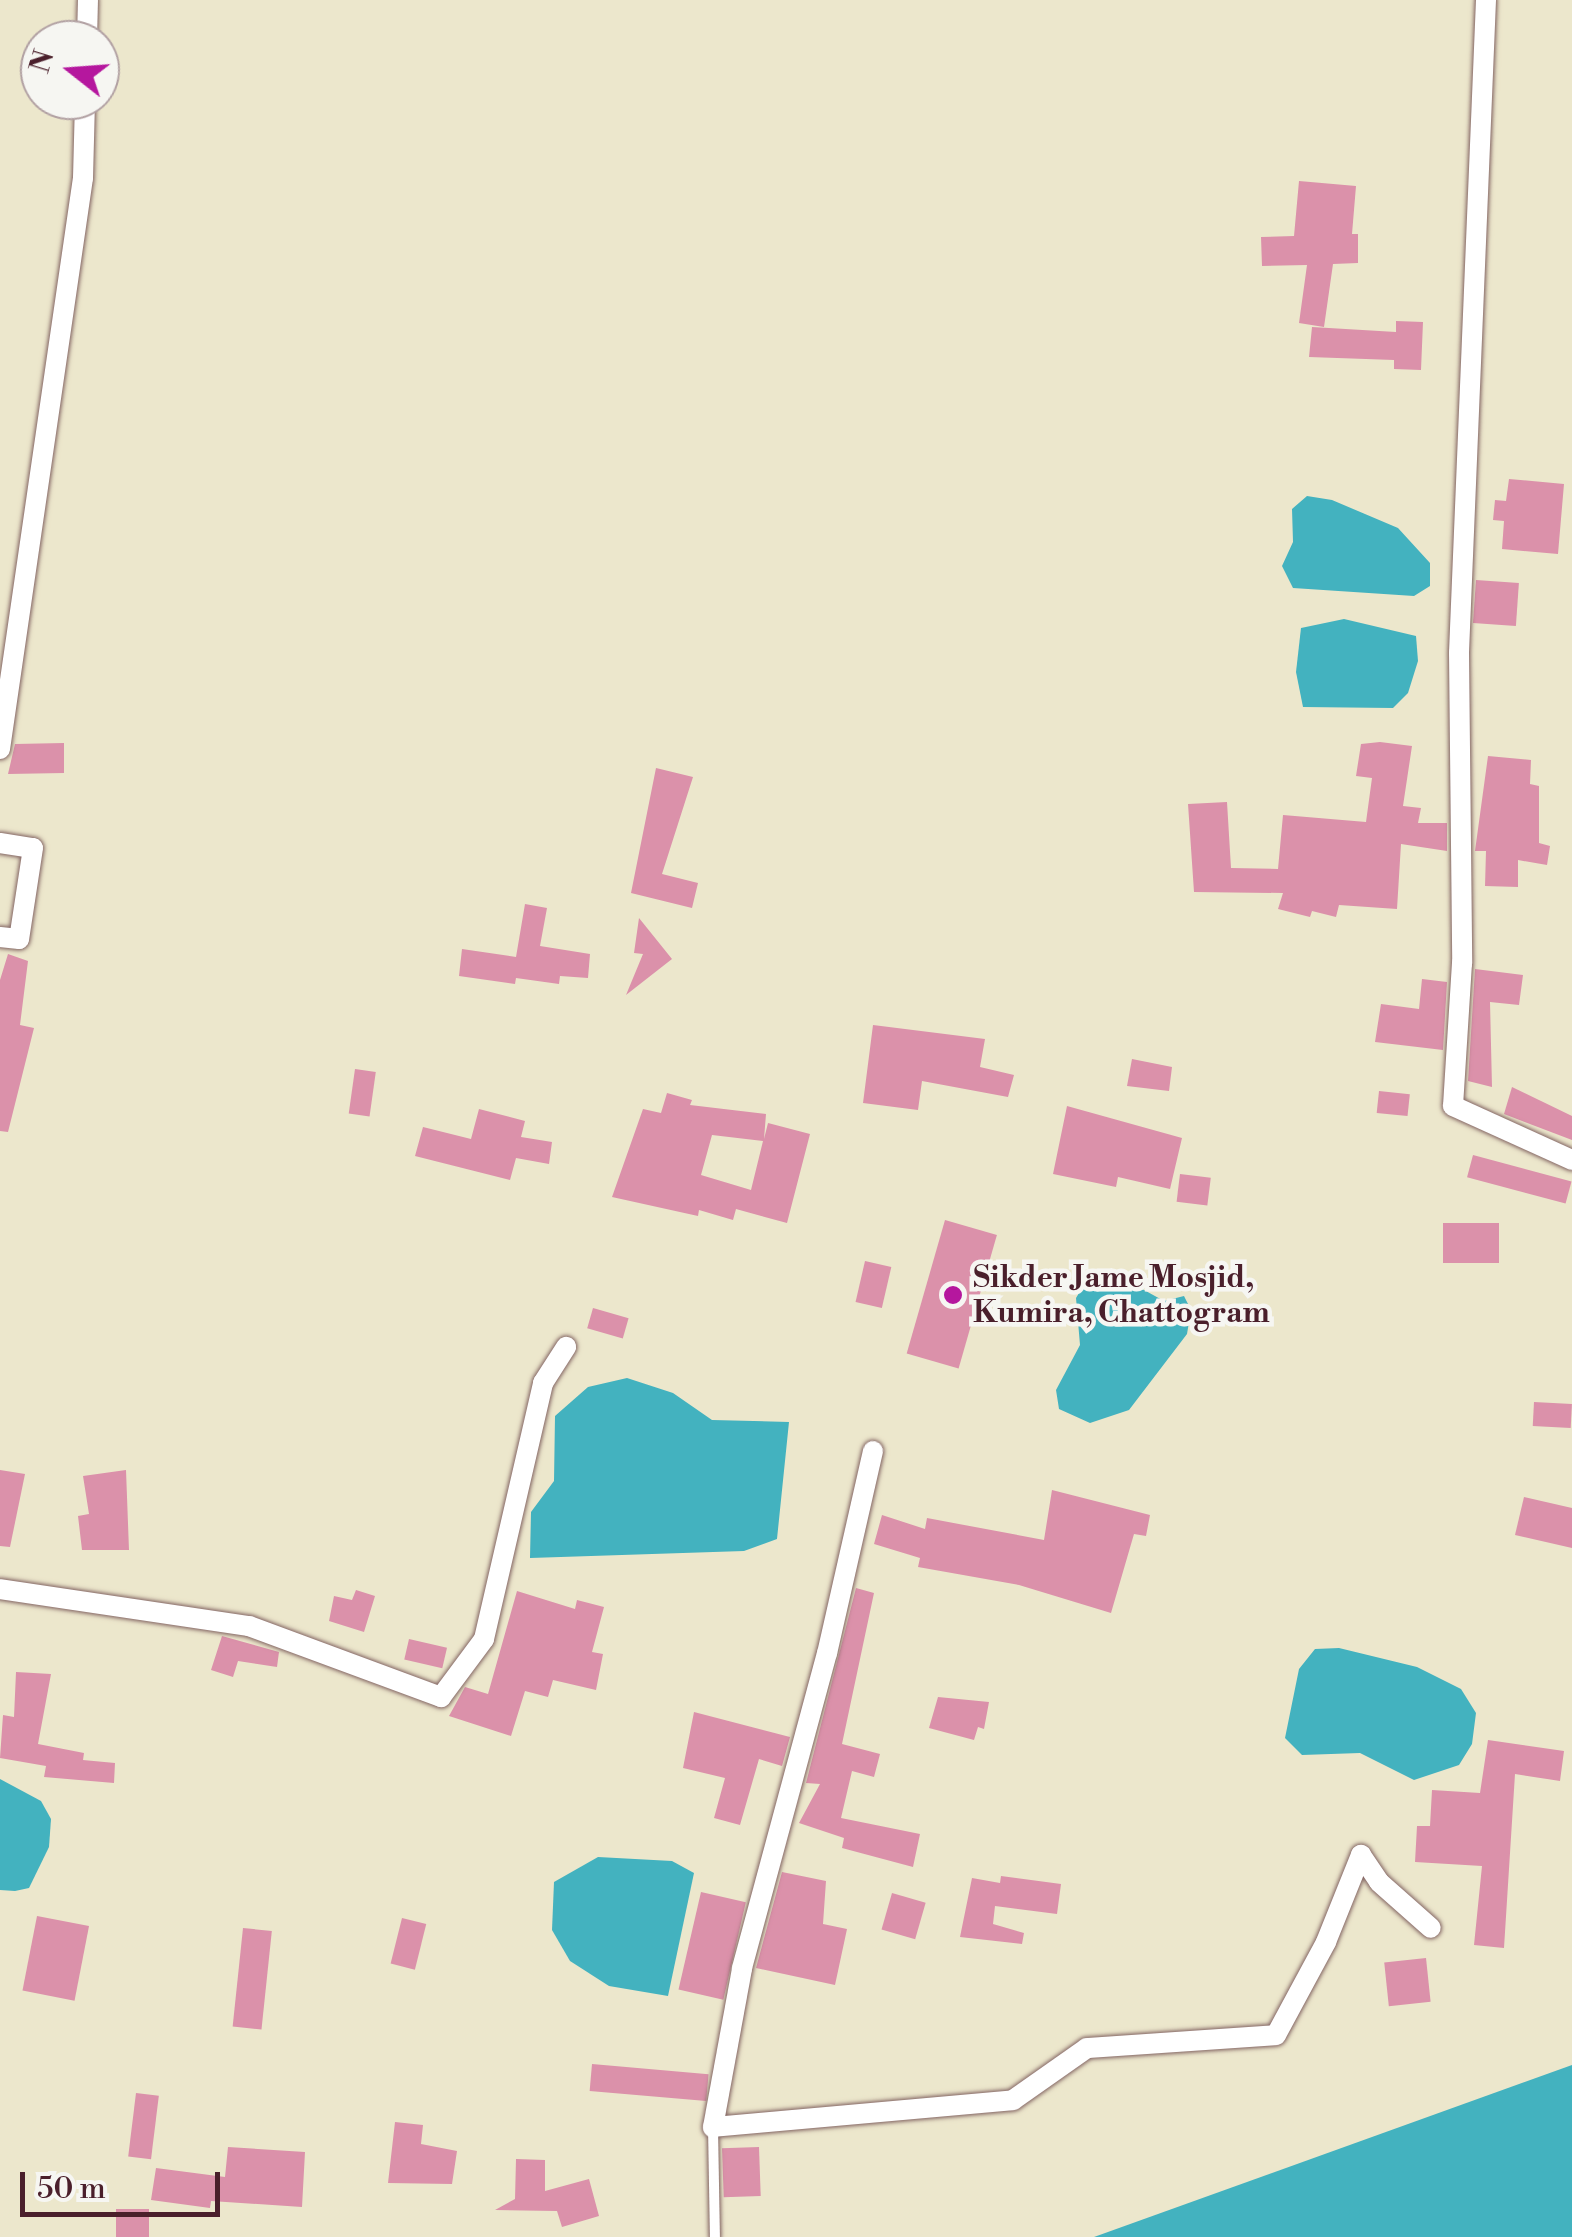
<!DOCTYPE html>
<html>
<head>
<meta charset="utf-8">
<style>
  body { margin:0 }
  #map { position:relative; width:1572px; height:2237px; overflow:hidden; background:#ece7cc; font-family:"Libre Bodoni",serif }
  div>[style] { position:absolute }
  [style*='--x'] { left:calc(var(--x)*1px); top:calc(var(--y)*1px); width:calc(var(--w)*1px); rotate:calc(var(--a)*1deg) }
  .water>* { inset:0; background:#43b2bf }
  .building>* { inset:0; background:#db91aa; transform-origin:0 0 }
  .roads { filter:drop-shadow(0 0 2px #836563) drop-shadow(0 0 2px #836563) }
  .lane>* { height:10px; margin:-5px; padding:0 5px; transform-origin:5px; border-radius:5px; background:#fff }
  .street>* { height:20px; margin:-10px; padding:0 10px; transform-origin:10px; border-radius:10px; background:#fff }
  .dots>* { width:28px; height:28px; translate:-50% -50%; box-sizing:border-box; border:5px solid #f6f6f2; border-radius:50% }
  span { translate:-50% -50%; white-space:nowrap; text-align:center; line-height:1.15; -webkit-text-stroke:9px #f6f6f2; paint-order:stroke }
  .poi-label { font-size:30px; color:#4a1f2b; font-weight:700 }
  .left { translate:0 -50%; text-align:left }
  .north { position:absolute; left:20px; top:20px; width:100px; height:100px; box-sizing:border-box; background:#f6f6f2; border:2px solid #b1a0a2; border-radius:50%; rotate:287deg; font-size:28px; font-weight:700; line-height:40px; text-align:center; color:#4a1f2b }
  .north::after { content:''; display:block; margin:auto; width:35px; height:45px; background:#b5179e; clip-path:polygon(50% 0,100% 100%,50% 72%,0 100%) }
  .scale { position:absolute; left:20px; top:2172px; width:200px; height:45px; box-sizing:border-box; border:5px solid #4a1f2b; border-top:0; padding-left:12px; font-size:30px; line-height:35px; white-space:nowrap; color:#4a1f2b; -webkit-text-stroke:8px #f6f6f2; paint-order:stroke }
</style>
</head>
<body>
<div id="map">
  <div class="water">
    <i style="clip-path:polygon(1307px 496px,1332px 500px,1398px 528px,1430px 563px,1430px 586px,1414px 596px,1293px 588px,1282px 566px,1293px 542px,1292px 509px)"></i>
    <i style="clip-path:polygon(1344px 619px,1416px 636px,1418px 661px,1408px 693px,1393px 708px,1303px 707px,1296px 672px,1301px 628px)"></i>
    <i style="clip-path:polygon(1115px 1274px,1164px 1301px,1184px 1296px,1191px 1310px,1187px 1334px,1129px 1410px,1090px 1423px,1059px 1409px,1056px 1390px,1080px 1345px,1076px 1298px,1088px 1278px)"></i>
    <i style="clip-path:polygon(627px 1378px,673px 1393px,712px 1420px,789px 1422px,777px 1539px,744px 1551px,530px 1558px,531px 1512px,554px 1481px,555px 1416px,588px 1387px)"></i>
    <i style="clip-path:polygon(1339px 1648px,1417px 1667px,1461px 1689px,1476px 1713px,1472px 1744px,1459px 1765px,1414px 1780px,1360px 1753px,1302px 1755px,1285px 1738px,1299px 1669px,1315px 1649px)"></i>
    <i style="clip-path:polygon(0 1779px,41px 1801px,51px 1819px,49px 1847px,29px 1888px,15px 1891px,0 1890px)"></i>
    <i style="clip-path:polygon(598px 1857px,672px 1861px,694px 1873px,668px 1996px,609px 1986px,570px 1961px,552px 1930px,554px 1882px)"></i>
    <i style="clip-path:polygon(1572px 2065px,1572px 2237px,1094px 2237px)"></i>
  </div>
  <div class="building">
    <i style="clip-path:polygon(1299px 181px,1356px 186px,1352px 234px,1358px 234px,1358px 263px,1333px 264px,1324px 327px,1299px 323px,1307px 265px,1262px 266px,1261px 237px,1294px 236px)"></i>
    <i style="clip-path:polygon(1396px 321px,1423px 322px,1421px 370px,1394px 369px,1394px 360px,1309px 357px,1312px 327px,1396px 332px)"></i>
    <i style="clip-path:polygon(1509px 479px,1564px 484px,1558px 554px,1502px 549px,1504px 521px,1493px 520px,1495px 500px,1506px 501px)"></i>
    <i style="left:1476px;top:580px;width:43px;height:43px;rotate:4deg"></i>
    <i style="clip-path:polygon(1380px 742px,1412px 746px,1403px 806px,1421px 808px,1418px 823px,1447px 823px,1447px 851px,1401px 844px,1397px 909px,1339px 905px,1336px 917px,1312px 911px,1310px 917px,1278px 909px,1283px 893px,1194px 892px,1188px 804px,1227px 802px,1231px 868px,1278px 869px,1283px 815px,1366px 822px,1372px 778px,1356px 776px,1361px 744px)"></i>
    <i style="clip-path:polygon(64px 743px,64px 773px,8px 774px,15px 744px)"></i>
    <i style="clip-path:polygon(1488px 756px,1531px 760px,1530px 784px,1539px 786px,1539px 843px,1550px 846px,1547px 865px,1518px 860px,1518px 887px,1485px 886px,1486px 851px,1475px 851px)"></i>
    <i style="clip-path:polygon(656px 768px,693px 777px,662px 874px,698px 883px,692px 908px,631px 893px)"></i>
    <i style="clip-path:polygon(525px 904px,547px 908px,540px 946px,590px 954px,588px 978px,560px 976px,559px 984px,516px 978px,515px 984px,459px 976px,462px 949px,516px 957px)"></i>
    <i style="clip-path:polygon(639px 918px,672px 959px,626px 995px,643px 954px,634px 953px)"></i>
    <i style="clip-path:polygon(8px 954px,28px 961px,20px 1025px,34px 1028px,8px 1132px,0 1131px,0 980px)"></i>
    <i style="clip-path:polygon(1475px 969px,1523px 975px,1519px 1005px,1490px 1002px,1492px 1087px,1468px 1081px)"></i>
    <i style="clip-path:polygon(1422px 979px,1447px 982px,1443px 1050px,1375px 1042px,1381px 1004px,1419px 1009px)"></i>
    <i style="clip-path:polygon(873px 1025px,985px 1039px,980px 1067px,1014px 1075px,1008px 1097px,922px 1081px,918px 1110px,863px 1103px)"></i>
    <i style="clip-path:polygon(1132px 1059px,1172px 1067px,1169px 1091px,1127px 1086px)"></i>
    <i style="left:355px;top:1069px;width:21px;height:45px;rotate:8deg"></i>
    <i style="clip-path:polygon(1512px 1087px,1572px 1116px,1572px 1140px,1504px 1114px)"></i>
    <i style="left:1379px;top:1091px;width:31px;height:22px;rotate:6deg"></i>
    <i style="clip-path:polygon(evenodd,667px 1093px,692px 1100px,690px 1105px,766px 1114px,764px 1139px,768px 1123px,810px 1134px,787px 1223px,736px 1209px,733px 1220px,699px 1210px,698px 1216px,612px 1197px,643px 1109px,661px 1113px,667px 1093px,712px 1135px,763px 1141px,751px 1190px,701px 1175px,712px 1135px)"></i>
    <i style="clip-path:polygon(1067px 1106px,1182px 1138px,1170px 1189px,1118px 1177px,1116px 1187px,1053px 1174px)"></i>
    <i style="clip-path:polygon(479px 1109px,525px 1121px,521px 1137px,552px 1142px,549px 1164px,516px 1158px,510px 1180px,415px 1156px,423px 1127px,471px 1139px)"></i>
    <i style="left:1473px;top:1155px;width:102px;height:23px;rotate:15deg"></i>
    <i style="left:1180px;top:1174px;width:31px;height:28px;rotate:7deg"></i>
    <i style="left:945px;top:1220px;width:54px;height:139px;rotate:16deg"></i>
    <i style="left:1499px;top:1223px;width:40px;height:56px;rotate:90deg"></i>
    <i style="left:865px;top:1261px;width:27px;height:42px;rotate:13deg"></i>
    <i style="left:593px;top:1308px;width:37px;height:21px;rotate:16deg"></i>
    <i style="left:1534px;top:1402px;width:38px;height:24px;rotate:3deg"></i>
    <i style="clip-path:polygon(0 1470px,25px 1474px,10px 1547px,0 1546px)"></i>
    <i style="clip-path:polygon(126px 1470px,129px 1550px,82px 1550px,78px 1516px,89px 1514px,83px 1476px)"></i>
    <i style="clip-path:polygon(1052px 1490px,1150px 1515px,1146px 1536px,1134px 1534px,1111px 1613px,1019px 1585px,918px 1567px,920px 1558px,874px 1544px,882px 1515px,925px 1529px,927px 1518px,1044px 1540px)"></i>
    <i style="clip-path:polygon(1524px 1497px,1572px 1508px,1572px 1548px,1515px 1535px)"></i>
    <i style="clip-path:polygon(856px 1588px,874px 1593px,842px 1744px,880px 1754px,874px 1777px,852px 1771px,841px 1818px,920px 1834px,913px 1867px,842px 1848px,844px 1838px,799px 1823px,820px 1784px,806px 1783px)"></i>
    <i style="clip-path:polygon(356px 1590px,375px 1596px,364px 1632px,329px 1621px,334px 1596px,352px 1600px)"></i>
    <i style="clip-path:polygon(517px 1591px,575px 1609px,577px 1600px,604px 1607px,592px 1652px,603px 1654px,596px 1690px,553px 1680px,548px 1697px,525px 1691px,511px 1736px,449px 1716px,465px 1687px,488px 1694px)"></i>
    <i style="clip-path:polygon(222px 1636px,279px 1652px,277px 1667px,238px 1661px,233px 1677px,211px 1670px)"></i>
    <i style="left:409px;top:1639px;width:39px;height:21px;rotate:13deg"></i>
    <i style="clip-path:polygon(16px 1672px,51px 1674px,38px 1744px,84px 1753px,83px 1760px,115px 1763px,114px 1783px,44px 1777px,46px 1766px,0 1758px,3px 1715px,14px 1717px)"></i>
    <i style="clip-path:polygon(938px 1697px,989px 1702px,984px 1729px,978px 1727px,974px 1740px,929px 1728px)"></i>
    <i style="clip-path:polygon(694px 1712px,790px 1737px,782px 1766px,759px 1759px,740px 1825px,714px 1818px,725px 1778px,683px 1768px)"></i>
    <i style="clip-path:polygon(1488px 1740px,1564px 1751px,1560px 1781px,1515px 1774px,1504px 1948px,1474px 1945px,1482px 1866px,1415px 1862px,1417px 1826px,1430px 1826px,1432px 1790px,1480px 1793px)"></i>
    <i style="clip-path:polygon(782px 1872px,826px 1881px,823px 1924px,847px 1929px,835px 1985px,756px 1968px)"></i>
    <i style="clip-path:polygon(1001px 1876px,1061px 1884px,1057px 1914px,995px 1906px,993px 1924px,1024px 1933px,1022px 1944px,960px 1937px,972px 1878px,1000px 1883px)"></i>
    <i style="left:701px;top:1892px;width:46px;height:100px;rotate:13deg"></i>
    <i style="left:892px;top:1893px;width:35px;height:38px;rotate:16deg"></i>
    <i style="left:37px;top:1916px;width:53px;height:76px;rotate:11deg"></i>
    <i style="left:402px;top:1918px;width:25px;height:47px;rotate:14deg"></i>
    <i style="left:243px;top:1928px;width:29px;height:99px;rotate:6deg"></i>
    <i style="left:1426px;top:1958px;width:44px;height:42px;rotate:84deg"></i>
    <i style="left:592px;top:2064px;width:117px;height:27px;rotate:5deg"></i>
    <i style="left:136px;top:2093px;width:23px;height:64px;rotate:7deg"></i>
    <i style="clip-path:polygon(395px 2122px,423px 2125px,421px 2144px,457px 2151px,452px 2184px,388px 2183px)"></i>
    <i style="clip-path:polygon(228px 2147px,305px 2152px,302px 2207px,211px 2201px,210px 2208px,151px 2200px,156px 2168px,225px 2177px)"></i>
    <i style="left:759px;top:2147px;width:49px;height:37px;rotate:88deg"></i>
    <i style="clip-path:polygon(516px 2159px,545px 2160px,545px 2191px,589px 2179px,599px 2216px,562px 2227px,557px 2211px,495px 2210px,515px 2199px)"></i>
    <i style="left:116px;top:2209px;width:33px;height:28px"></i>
  </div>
  <div class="roads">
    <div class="lane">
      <i style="--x:713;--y:2127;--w:110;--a:89"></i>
    </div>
    <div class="street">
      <i style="--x:1486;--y:0;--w:654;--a:92.37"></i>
      <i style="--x:1459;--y:653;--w:310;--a:89.4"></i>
      <i style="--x:1462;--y:963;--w:143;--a:93.6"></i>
      <i style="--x:1453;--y:1106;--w:131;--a:24.4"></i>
      <i style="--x:87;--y:40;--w:40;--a:-88.6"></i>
      <i style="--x:0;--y:749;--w:577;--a:-81.73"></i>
      <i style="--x:83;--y:178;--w:78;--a:-88.5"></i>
      <i style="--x:0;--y:843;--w:33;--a:9"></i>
      <i style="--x:33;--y:848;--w:92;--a:98.7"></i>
      <i style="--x:19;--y:939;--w:19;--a:-174"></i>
      <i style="--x:873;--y:1451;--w:207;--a:102.8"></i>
      <i style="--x:827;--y:1653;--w:327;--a:105.1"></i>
      <i style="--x:742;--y:1969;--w:161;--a:100.4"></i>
      <i style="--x:713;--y:2127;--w:301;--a:-5.1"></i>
      <i style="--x:1013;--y:2100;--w:90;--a:-35.1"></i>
      <i style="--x:1087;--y:2048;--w:189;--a:-3.9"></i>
      <i style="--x:1276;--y:2035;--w:106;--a:-61.7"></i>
      <i style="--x:1326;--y:1942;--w:94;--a:-68.1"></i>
      <i style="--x:1361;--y:1855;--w:32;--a:56"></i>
      <i style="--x:1379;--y:1882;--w:69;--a:41.5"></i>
      <i style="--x:0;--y:1589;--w:252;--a:8.5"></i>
      <i style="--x:249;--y:1626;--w:205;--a:20.3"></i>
      <i style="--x:441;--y:1697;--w:72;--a:-53.4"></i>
      <i style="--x:484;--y:1639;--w:263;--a:-77"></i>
      <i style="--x:543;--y:1383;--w:43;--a:-57.4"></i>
    </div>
  </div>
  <div class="dots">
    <i style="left:953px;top:1295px;background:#b5179e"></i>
  </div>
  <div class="poi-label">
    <span class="left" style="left:973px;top:1295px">Sikder Jame Mosjid,<br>Kumira, Chattogram</span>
  </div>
  <div class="north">N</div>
  <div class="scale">50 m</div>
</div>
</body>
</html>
